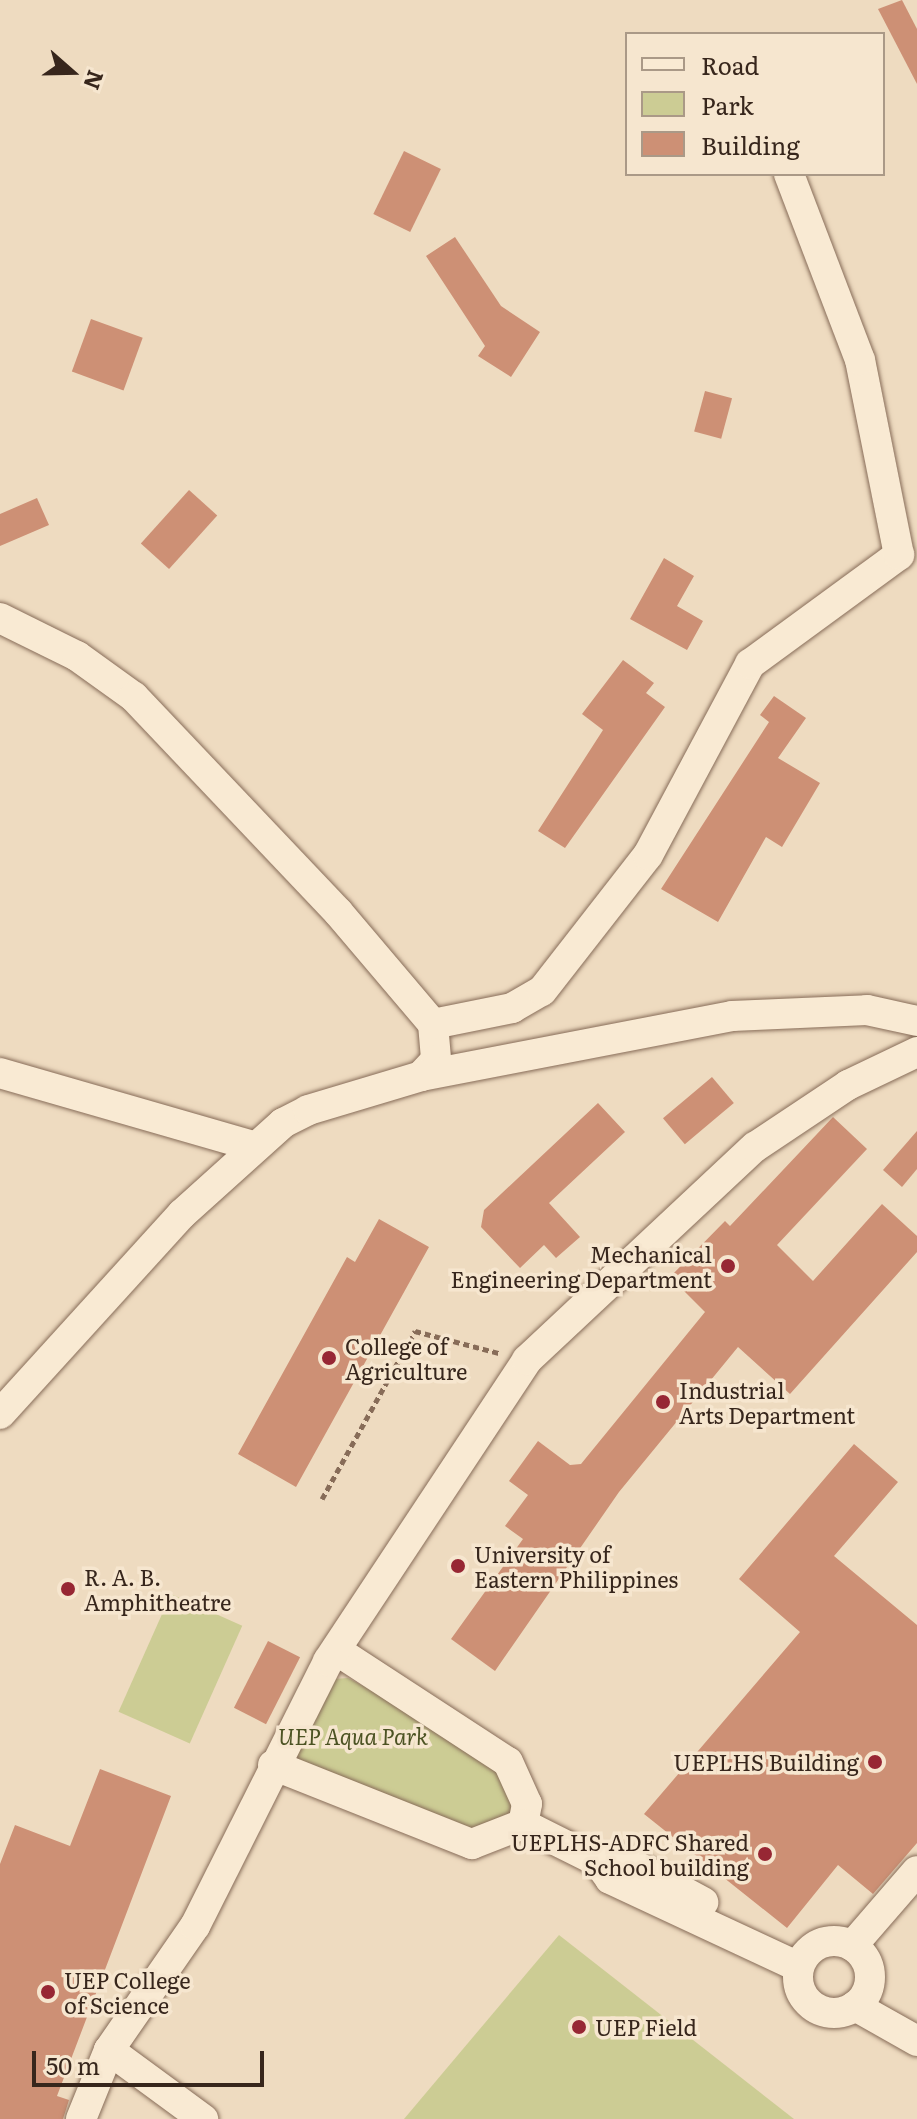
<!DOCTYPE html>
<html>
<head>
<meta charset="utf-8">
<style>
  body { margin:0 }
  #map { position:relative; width:917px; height:2119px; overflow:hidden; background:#eedbc0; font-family:Literata,serif }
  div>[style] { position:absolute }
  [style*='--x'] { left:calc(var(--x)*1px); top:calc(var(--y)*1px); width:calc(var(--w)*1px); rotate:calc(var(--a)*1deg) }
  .green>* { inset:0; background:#cccc94; transform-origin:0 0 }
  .building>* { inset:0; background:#cd9075; transform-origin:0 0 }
  .path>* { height:5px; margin-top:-2.5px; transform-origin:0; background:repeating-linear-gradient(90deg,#876c58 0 6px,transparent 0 10px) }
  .roads { filter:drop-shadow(0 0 2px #876c58) drop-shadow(0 0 2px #876c58) }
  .minor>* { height:30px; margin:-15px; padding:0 15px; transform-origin:15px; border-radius:15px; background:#f9ead3 }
  .minor>.ring { margin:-15px; padding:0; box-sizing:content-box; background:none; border:30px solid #f9ead3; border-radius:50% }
  .dots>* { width:22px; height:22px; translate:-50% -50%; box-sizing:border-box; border:4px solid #f6e6cf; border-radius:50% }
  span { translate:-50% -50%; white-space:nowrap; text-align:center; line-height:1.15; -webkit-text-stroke:7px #f6e6cf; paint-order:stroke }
  .poi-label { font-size:22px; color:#37261c }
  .right { translate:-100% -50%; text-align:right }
  .left { translate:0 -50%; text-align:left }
  .park-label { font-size:22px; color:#4c5323; font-style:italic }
  .legend { position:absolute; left:625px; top:32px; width:260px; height:144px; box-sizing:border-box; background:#f6e6cf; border:2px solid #aa9987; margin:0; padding:10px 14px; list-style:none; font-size:24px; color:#37261c }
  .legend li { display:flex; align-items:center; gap:16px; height:40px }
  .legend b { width:40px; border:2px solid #aa9987 }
  .north { position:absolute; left:32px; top:32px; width:80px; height:80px; -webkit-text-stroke:6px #f6e6cf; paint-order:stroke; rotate:110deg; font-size:22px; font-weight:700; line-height:32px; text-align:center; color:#37261c }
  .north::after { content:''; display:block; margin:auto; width:28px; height:36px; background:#37261c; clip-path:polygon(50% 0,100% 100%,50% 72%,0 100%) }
  .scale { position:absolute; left:32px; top:2051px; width:232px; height:36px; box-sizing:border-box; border:4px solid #37261c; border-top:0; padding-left:10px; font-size:24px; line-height:28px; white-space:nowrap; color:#37261c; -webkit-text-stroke:6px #f6e6cf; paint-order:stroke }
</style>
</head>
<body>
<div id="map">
  <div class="green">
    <i style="left:171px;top:1594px;width:78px;height:129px;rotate:24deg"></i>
    <i style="clip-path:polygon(348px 1678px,497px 1756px,514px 1815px,464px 1830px,287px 1762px,334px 1679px)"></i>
    <i style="clip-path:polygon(559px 1935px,794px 2119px,404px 2119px)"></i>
  </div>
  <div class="building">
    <i style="clip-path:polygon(902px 0,917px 29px,917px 84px,878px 9px)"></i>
    <i style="left:404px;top:151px;width:41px;height:70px;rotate:26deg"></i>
    <i style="clip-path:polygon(455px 237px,501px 306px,540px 332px,511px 377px,478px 356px,485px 346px,426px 256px)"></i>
    <i style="left:91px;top:319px;width:55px;height:56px;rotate:20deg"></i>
    <i style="left:705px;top:391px;width:28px;height:42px;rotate:15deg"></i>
    <i style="left:189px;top:490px;width:38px;height:72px;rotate:42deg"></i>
    <i style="clip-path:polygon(37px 498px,49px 525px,0 546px,0 514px)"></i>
    <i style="clip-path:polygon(664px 558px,694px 576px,677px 606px,703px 621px,687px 650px,630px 619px)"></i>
    <i style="clip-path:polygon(623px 660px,654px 683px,646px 693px,665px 707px,565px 848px,538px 831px,603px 730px,582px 714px)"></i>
    <i style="clip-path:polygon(774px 696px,806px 718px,778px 758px,820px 783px,782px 847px,766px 837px,718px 922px,661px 889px,769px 722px,760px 715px)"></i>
    <i style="left:712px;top:1077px;width:34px;height:64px;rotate:50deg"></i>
    <i style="clip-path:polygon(598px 1103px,625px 1132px,549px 1203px,580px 1237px,556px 1258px,544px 1245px,520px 1268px,481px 1227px,484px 1210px)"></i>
    <i style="clip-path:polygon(833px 1117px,867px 1149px,777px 1245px,813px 1281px,882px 1204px,917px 1236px,917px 1252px,790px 1394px,738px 1347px,619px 1492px,495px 1671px,451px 1639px,523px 1539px,505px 1526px,528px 1495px,509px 1481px,538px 1441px,570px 1465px,581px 1464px,705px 1312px,670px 1277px,725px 1221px,730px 1226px)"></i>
    <i style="clip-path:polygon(917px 1131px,917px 1169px,902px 1187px,883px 1170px)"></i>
    <i style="clip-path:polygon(379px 1219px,429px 1247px,296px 1487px,238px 1454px,347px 1257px,355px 1262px)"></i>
    <i style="clip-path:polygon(854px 1444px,898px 1482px,834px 1556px,917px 1625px,917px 1843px,873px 1894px,838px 1865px,787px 1928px,644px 1814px,800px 1632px,739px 1579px)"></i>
    <i style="left:268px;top:1641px;width:36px;height:75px;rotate:27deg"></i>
    <i style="clip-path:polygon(100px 1769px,171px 1796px,57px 2096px,69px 2100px,63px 2119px,0 2119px,0 1864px,15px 1825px,70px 1846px)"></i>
  </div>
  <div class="path">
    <i style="--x:322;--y:1499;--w:192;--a:-61"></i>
    <i style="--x:415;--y:1331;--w:87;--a:14.7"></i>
  </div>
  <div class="roads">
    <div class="minor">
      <i style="--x:0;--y:618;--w:86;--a:26.3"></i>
      <i style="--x:77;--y:656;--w:70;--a:35.7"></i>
      <i style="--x:134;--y:697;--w:296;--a:46.5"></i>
      <i style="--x:338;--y:912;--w:147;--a:49.7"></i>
      <i style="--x:433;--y:1024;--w:36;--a:85"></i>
      <i style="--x:436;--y:1060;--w:22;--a:133"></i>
      <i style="--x:433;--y:1024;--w:81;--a:-11.4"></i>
      <i style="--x:512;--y:1008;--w:34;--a:-30"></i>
      <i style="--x:542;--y:991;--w:172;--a:-52.1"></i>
      <i style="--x:648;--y:855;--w:217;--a:-61.9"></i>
      <i style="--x:750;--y:664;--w:185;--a:-36.2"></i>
      <i style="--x:899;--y:555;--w:199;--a:-101.3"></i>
      <i style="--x:860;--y:360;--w:199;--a:-110.9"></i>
      <i style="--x:0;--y:1073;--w:266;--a:16.1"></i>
      <i style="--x:0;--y:1414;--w:270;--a:-47.7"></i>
      <i style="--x:182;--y:1214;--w:136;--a:-42"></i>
      <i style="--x:283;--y:1123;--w:28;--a:-27"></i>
      <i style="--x:308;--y:1110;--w:118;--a:-16.7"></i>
      <i style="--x:421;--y:1076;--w:317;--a:-10.9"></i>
      <i style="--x:732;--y:1016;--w:135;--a:-2.5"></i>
      <i style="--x:867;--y:1010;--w:51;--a:12.4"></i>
      <i style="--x:336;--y:1650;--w:205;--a:33.1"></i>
      <i style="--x:508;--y:1762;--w:46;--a:65.7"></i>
      <i style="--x:527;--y:1804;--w:20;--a:101"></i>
      <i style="--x:523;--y:1824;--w:83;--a:26.6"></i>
      <i style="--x:597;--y:1861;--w:22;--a:54"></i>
      <i style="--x:610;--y:1879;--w:208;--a:25"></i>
      <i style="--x:273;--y:1765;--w:214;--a:21.7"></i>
      <i style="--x:472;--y:1844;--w:55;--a:-21.4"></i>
      <i style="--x:597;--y:1861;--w:28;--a:-2"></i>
      <i style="--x:625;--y:1860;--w:89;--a:28.3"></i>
      <i class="ring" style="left:798px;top:1941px;width:42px;height:42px"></i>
      <i style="--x:852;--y:1946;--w:99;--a:-49.1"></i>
      <i style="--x:855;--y:2006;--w:71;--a:29.4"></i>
      <i style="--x:109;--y:2050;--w:117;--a:36.3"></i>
      <i style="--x:81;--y:2119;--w:74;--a:-67.9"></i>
      <i style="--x:109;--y:2050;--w:151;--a:-55.3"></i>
      <i style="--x:195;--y:1926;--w:297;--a:-63.3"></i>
      <i style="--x:328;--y:1661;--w:361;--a:-56.5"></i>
      <i style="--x:527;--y:1360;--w:312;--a:-43.1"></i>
      <i style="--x:755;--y:1147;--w:112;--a:-33.7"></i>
      <i style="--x:848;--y:1085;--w:76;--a:-25.6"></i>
    </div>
  </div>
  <div class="dots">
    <i style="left:728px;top:1266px;background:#972734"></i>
    <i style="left:329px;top:1358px;background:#972734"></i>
    <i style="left:663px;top:1402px;background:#972734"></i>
    <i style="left:458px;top:1566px;background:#972734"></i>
    <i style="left:68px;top:1589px;background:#972734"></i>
    <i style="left:875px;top:1762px;background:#972734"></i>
    <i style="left:765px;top:1854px;background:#972734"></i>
    <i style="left:48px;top:1992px;background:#972734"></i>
    <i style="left:579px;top:2027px;background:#972734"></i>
  </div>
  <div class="poi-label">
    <span class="right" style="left:712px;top:1266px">Mechanical<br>Engineering Department</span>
    <span class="left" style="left:345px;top:1358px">College of<br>Agriculture</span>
    <span class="left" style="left:679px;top:1402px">Industrial<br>Arts Department</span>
    <span class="left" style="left:474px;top:1566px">University of<br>Eastern Philippines</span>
    <span class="left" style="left:84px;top:1589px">R. A. B.<br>Amphitheatre</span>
    <span class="right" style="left:859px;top:1762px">UEPLHS Building</span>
    <span class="right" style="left:749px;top:1854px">UEPLHS-ADFC Shared<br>School building</span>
    <span class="left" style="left:64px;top:1992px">UEP College<br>of Science</span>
    <span class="left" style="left:595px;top:2027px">UEP Field</span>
  </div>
  <div class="park-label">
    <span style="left:353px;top:1736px">UEP Aqua Park</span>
  </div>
  <ul class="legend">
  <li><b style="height:10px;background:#f9ead3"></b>Road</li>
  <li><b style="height:22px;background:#cccc94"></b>Park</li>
  <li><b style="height:22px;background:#cd9075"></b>Building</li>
  </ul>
  <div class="north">N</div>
  <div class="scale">50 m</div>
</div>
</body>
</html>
